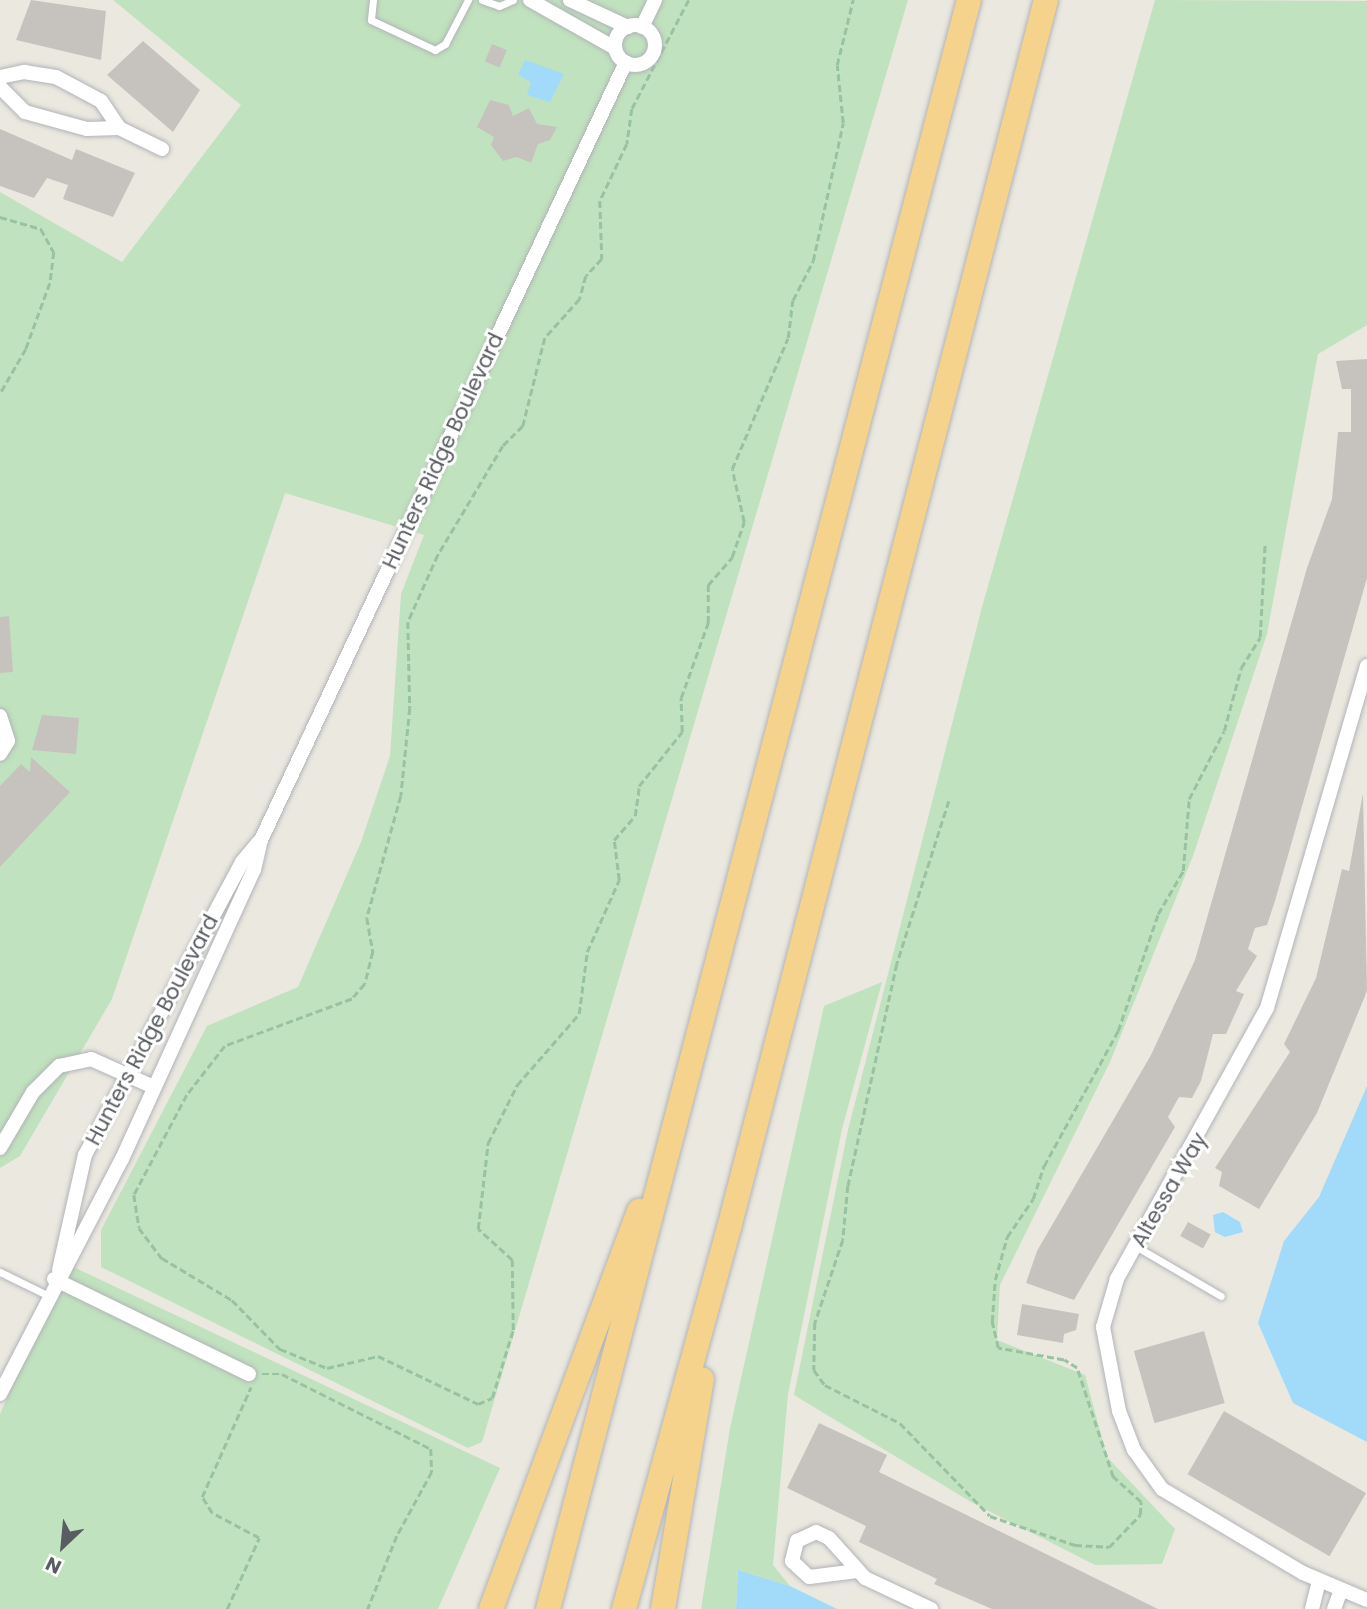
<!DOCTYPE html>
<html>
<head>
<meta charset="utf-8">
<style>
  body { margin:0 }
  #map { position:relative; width:1367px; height:1609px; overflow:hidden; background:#ebe8e0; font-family:Poppins,sans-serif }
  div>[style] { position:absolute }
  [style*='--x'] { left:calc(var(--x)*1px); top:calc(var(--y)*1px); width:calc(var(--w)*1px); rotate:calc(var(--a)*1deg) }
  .green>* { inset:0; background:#c1e2be }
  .water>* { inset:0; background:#a2dafa }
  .building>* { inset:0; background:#c6c3be; transform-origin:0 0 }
  .path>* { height:2.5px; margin-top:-1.25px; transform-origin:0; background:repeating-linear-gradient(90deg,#98c2a1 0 7px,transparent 0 10.5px) }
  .roads { filter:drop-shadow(0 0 2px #b1b4b8) drop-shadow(0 0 2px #b1b4b8) }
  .service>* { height:7px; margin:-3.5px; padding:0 3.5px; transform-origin:3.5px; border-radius:3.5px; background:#fff }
  .minor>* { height:14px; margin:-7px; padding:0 7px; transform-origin:7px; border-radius:7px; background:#fff }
  .minor>.ring { margin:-7px; padding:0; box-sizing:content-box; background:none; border:14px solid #fff; border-radius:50% }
  .motorway>* { height:24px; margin:-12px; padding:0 12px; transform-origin:12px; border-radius:12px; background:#f6d38c }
  span { translate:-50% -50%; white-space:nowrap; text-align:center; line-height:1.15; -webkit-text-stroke:6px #fff; paint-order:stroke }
  .street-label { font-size:21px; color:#595d61 }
  .north { position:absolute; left:28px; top:1511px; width:70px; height:70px; -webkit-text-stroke:5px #fff; paint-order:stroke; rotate:206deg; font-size:19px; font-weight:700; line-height:28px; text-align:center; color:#595d61 }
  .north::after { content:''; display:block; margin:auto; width:24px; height:32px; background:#595d61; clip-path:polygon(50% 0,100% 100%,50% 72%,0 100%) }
</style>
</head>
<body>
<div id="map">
  <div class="green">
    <i style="clip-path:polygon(113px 0,908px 0,482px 1442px,468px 1448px,101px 1267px,101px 1230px,207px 1026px,298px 987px,361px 842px,390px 756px,401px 594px,424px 535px,285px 493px,112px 999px,20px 1156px,0 1168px,0 192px,122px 262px,241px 105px)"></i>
    <i style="clip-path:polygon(1155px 0,1367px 1px,1367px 325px,1318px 354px,1267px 634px,1193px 856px,1110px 1062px,1000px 1285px,997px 1340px,1085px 1375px,1107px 1457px,1175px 1529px,1162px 1564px,1095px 1565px,971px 1502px,794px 1395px,848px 1130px,982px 607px)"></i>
    <i style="clip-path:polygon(882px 982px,842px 1129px,788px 1394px,773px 1565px,790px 1586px,738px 1570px,736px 1609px,701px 1609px,730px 1428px,824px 1006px)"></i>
    <i style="clip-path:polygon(67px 1264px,500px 1468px,438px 1609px,0 1609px,0 1414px)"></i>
  </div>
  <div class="water">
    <i style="clip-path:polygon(525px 60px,564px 74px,550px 102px,527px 95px,531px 82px,518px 75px)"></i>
    <i style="clip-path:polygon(1367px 1086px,1367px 1442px,1293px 1403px,1258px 1323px,1284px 1241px,1319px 1197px)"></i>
    <i style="clip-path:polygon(1223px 1212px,1240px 1222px,1243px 1232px,1225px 1237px,1215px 1232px,1213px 1215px)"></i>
    <i style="clip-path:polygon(738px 1570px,790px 1586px,837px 1609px,736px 1609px)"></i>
  </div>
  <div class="building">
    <i style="clip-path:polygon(31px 0,106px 11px,101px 60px,16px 40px)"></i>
    <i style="clip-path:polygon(143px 41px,200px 90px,173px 132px,107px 75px)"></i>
    <i style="left:492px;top:44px;width:16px;height:19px;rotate:22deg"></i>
    <i style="clip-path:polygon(490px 100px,509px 105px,513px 116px,529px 108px,537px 124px,557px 127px,550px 140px,538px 144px,531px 163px,517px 157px,503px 161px,491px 145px,494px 137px,477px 127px)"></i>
    <i style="clip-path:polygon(0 129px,72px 160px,76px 149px,135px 173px,113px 217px,63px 199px,68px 185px,47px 178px,34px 198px,0 186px)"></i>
    <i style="clip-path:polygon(1367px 359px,1367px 578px,1275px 901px,1267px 925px,1255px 928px,1248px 949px,1257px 956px,1236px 991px,1244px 994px,1226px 1034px,1213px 1034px,1201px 1081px,1192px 1098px,1179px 1097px,1168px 1117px,1175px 1127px,1074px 1300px,1026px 1283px,1037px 1251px,1151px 1055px,1195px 960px,1307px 568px,1332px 499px,1338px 432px,1351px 432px,1351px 389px,1342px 389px,1336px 361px)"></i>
    <i style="clip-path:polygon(9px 616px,13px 672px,0 673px,0 617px)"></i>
    <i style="clip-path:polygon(42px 715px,79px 718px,76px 754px,32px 750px)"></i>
    <i style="clip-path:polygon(31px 757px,70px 792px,0 867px,0 786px,21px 764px,30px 772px)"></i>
    <i style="clip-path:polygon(1363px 793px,1367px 991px,1317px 1113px,1259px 1209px,1219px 1186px,1222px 1172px,1215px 1168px,1290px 1052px,1284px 1044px,1316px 978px,1342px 869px,1349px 871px)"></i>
    <i style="left:1188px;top:1222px;width:26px;height:16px;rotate:29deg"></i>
    <i style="clip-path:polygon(1022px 1304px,1079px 1314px,1076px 1330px,1064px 1334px,1063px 1343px,1017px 1335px)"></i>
    <i style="left:1204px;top:1331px;width:75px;height:73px;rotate:74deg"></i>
    <i style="left:1224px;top:1411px;width:164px;height:73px;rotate:30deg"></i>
    <i style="clip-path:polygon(819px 1423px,887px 1455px,879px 1472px,1158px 1609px,992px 1609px,934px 1584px,937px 1579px,859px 1542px,866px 1526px,787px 1488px)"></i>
  </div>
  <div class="path">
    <i style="--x:689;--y:0;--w:123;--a:117.6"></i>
    <i style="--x:632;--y:109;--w:35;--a:98"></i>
    <i style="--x:627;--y:144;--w:63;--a:115.3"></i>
    <i style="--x:600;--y:201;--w:58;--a:88"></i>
    <i style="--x:602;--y:259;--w:23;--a:133"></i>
    <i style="--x:586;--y:276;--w:24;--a:105"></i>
    <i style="--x:580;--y:299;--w:52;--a:131.9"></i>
    <i style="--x:545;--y:338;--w:91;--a:104"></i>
    <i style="--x:523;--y:426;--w:28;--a:135"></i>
    <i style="--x:503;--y:446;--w:127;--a:120.8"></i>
    <i style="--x:438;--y:555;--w:73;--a:114.1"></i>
    <i style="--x:408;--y:622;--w:86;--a:88.7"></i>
    <i style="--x:410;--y:708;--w:88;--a:95.8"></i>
    <i style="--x:401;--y:796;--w:127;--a:105.6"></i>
    <i style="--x:367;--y:918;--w:35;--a:80"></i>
    <i style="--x:373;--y:952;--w:33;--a:104"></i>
    <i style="--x:365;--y:984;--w:20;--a:131"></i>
    <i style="--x:352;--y:999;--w:135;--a:159.7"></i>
    <i style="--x:225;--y:1046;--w:62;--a:127.8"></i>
    <i style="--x:187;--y:1095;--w:113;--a:117.9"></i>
    <i style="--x:134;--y:1195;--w:33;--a:81"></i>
    <i style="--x:139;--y:1228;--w:38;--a:53"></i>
    <i style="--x:162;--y:1258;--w:82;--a:31"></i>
    <i style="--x:232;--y:1300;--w:69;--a:45.6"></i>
    <i style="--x:280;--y:1349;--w:51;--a:22"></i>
    <i style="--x:327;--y:1368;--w:52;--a:-13.2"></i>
    <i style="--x:378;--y:1356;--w:111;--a:25.6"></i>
    <i style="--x:478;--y:1404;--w:15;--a:-23"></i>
    <i style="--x:492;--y:1398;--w:71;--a:-72.8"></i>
    <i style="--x:513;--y:1330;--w:70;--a:-90.8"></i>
    <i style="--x:512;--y:1260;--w:46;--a:-137.6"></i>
    <i style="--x:478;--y:1229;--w:87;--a:-83.4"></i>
    <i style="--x:488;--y:1143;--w:65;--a:-63.4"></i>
    <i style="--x:517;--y:1085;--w:94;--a:-48.9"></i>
    <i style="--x:579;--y:1014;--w:63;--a:-82.6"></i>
    <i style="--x:587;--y:952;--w:79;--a:-66"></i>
    <i style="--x:619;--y:880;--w:40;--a:-97.1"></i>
    <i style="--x:614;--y:840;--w:32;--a:-49"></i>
    <i style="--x:635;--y:816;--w:30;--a:-82"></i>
    <i style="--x:639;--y:786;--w:69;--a:-51.5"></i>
    <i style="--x:682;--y:732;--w:34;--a:-92"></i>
    <i style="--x:681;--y:698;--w:80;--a:-70.2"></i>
    <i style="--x:708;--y:623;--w:38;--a:-90"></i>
    <i style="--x:708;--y:585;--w:37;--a:-49"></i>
    <i style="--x:732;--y:557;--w:37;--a:-71"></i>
    <i style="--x:744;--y:522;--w:54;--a:-102.8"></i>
    <i style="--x:732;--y:469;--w:142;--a:-66.9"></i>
    <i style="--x:788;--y:338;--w:38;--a:-83"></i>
    <i style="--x:793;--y:300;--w:44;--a:-62.9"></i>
    <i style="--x:813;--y:261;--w:141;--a:-77.7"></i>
    <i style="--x:843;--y:123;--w:58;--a:-95.9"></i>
    <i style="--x:837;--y:65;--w:67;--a:-76.2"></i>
    <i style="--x:0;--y:217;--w:43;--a:16.3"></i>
    <i style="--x:41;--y:229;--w:26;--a:61"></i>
    <i style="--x:54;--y:252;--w:31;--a:97"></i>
    <i style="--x:50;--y:283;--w:70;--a:110"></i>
    <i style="--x:26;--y:349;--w:52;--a:120"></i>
    <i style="--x:949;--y:801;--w:171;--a:107.7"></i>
    <i style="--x:897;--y:964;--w:227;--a:102.4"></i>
    <i style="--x:848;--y:1186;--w:54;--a:95.3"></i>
    <i style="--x:843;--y:1240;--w:88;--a:108.6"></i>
    <i style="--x:815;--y:1323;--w:47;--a:91.2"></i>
    <i style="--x:814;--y:1370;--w:19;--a:54"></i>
    <i style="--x:825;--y:1385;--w:84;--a:26.9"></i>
    <i style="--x:900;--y:1423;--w:129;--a:45.9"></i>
    <i style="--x:990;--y:1516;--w:90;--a:18.8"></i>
    <i style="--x:1075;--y:1545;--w:34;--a:3"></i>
    <i style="--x:1109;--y:1547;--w:45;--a:-45.9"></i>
    <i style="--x:1140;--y:1515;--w:13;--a:-86"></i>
    <i style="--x:1141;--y:1502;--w:38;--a:-138"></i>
    <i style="--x:1113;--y:1477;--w:115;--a:-108.3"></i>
    <i style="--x:1077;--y:1368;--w:15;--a:-148"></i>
    <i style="--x:1064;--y:1360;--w:67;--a:-169.7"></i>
    <i style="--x:998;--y:1348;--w:27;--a:-103"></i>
    <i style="--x:992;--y:1322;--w:42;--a:-85.9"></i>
    <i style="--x:995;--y:1280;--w:45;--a:-74.4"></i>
    <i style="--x:1007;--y:1237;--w:46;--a:-55.6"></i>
    <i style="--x:1033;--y:1199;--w:35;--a:-72"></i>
    <i style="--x:1044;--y:1166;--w:154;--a:-61.3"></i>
    <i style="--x:1118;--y:1031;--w:124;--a:-71.1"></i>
    <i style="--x:1158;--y:914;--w:50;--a:-59.8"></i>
    <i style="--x:1183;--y:871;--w:72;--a:-85.2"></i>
    <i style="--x:1189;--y:799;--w:76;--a:-62.8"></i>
    <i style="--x:1224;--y:731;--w:65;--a:-74.9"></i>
    <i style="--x:1241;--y:668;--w:36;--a:-58"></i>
    <i style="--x:1260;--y:637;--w:94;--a:-87"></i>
    <i style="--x:262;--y:1374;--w:20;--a:0"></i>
    <i style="--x:282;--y:1374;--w:167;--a:26.7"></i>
    <i style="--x:431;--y:1449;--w:23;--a:88"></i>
    <i style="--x:432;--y:1472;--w:73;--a:118.7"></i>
    <i style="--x:397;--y:1536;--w:79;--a:111.7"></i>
    <i style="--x:227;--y:1609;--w:78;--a:-65.7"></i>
    <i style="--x:259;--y:1538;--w:53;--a:-152"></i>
    <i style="--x:212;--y:1513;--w:19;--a:-122"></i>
    <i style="--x:202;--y:1497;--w:120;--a:-66"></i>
  </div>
  <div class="roads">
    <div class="service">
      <i style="--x:373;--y:0;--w:20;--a:96"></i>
      <i style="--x:371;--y:20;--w:71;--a:25.1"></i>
      <i style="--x:435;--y:50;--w:12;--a:-31"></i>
      <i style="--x:445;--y:44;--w:50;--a:-62.4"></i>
      <i style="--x:482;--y:0;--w:18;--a:19"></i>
      <i style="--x:499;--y:6;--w:15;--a:-23"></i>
      <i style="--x:1137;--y:1247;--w:97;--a:30.3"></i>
      <i style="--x:0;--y:1272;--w:52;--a:26.1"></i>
    </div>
    <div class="minor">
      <i style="--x:530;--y:0;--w:98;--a:29.5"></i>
      <i style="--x:570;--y:0;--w:64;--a:25"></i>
      <i class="ring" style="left:615px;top:25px;width:26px;height:26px"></i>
      <i style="--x:642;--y:27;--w:30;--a:-64"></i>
      <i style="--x:0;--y:77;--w:25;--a:-12"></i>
      <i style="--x:24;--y:72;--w:32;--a:9"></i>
      <i style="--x:56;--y:77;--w:51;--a:28.1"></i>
      <i style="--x:101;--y:101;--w:32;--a:56"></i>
      <i style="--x:0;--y:87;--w:35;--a:45"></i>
      <i style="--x:25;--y:112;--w:64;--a:15.3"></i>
      <i style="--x:87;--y:129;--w:32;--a:-2"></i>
      <i style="--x:119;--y:128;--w:48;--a:26"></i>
      <i style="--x:1367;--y:666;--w:356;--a:106.3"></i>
      <i style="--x:1267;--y:1008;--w:310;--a:119"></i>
      <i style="--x:1117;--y:1279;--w:50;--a:106.3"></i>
      <i style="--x:1103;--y:1327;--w:86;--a:79.2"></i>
      <i style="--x:1119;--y:1411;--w:42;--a:69"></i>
      <i style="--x:1134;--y:1450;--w:48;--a:54.3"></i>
      <i style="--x:1162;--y:1489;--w:164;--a:30.8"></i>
      <i style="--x:1303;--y:1573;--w:69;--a:22.9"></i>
      <i style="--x:0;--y:716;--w:26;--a:72"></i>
      <i style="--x:8;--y:741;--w:15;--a:122"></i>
      <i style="--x:0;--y:1148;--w:65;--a:-59.5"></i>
      <i style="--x:33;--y:1092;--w:37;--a:-45"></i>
      <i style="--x:59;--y:1066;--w:33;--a:-12"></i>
      <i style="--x:91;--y:1059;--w:69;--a:24"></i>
      <i style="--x:59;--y:1270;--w:118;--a:-77.3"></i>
      <i style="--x:85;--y:1155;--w:332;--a:-61.8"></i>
      <i style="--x:242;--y:862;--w:26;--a:-50"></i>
      <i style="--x:54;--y:1279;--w:217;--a:26"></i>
      <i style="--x:0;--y:1394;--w:265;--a:-62.6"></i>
      <i style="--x:122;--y:1159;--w:318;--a:-65.5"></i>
      <i style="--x:254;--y:870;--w:31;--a:-77"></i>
      <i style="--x:261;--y:840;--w:859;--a:-64.87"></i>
      <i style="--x:857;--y:1571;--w:48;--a:172.9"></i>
      <i style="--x:809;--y:1577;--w:23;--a:-137"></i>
      <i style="--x:792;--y:1561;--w:21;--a:-76"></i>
      <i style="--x:797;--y:1541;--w:21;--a:-25"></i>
      <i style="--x:816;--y:1532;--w:14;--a:25"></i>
      <i style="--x:829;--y:1538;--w:54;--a:48"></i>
      <i style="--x:865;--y:1578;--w:73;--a:25.2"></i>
      <i style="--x:1312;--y:1609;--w:29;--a:-76"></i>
      <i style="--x:1334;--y:1609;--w:20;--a:-70"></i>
    </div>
    <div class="motorway">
      <i style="--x:491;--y:1609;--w:425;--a:-69.6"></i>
      <i style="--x:548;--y:1609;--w:1663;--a:-75.34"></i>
      <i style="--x:624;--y:1609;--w:395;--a:-74.6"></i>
      <i style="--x:729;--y:1228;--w:1268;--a:-75.53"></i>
      <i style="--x:663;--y:1609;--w:233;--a:-80.4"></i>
    </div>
  </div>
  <div class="street-label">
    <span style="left:443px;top:451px;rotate:-65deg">Hunters Ridge Boulevard</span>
    <span style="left:152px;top:1030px;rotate:-62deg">Hunters Ridge Boulevard</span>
    <span style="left:1169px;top:1190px;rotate:-60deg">Altessa Way</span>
  </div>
  <div class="north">N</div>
</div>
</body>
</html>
